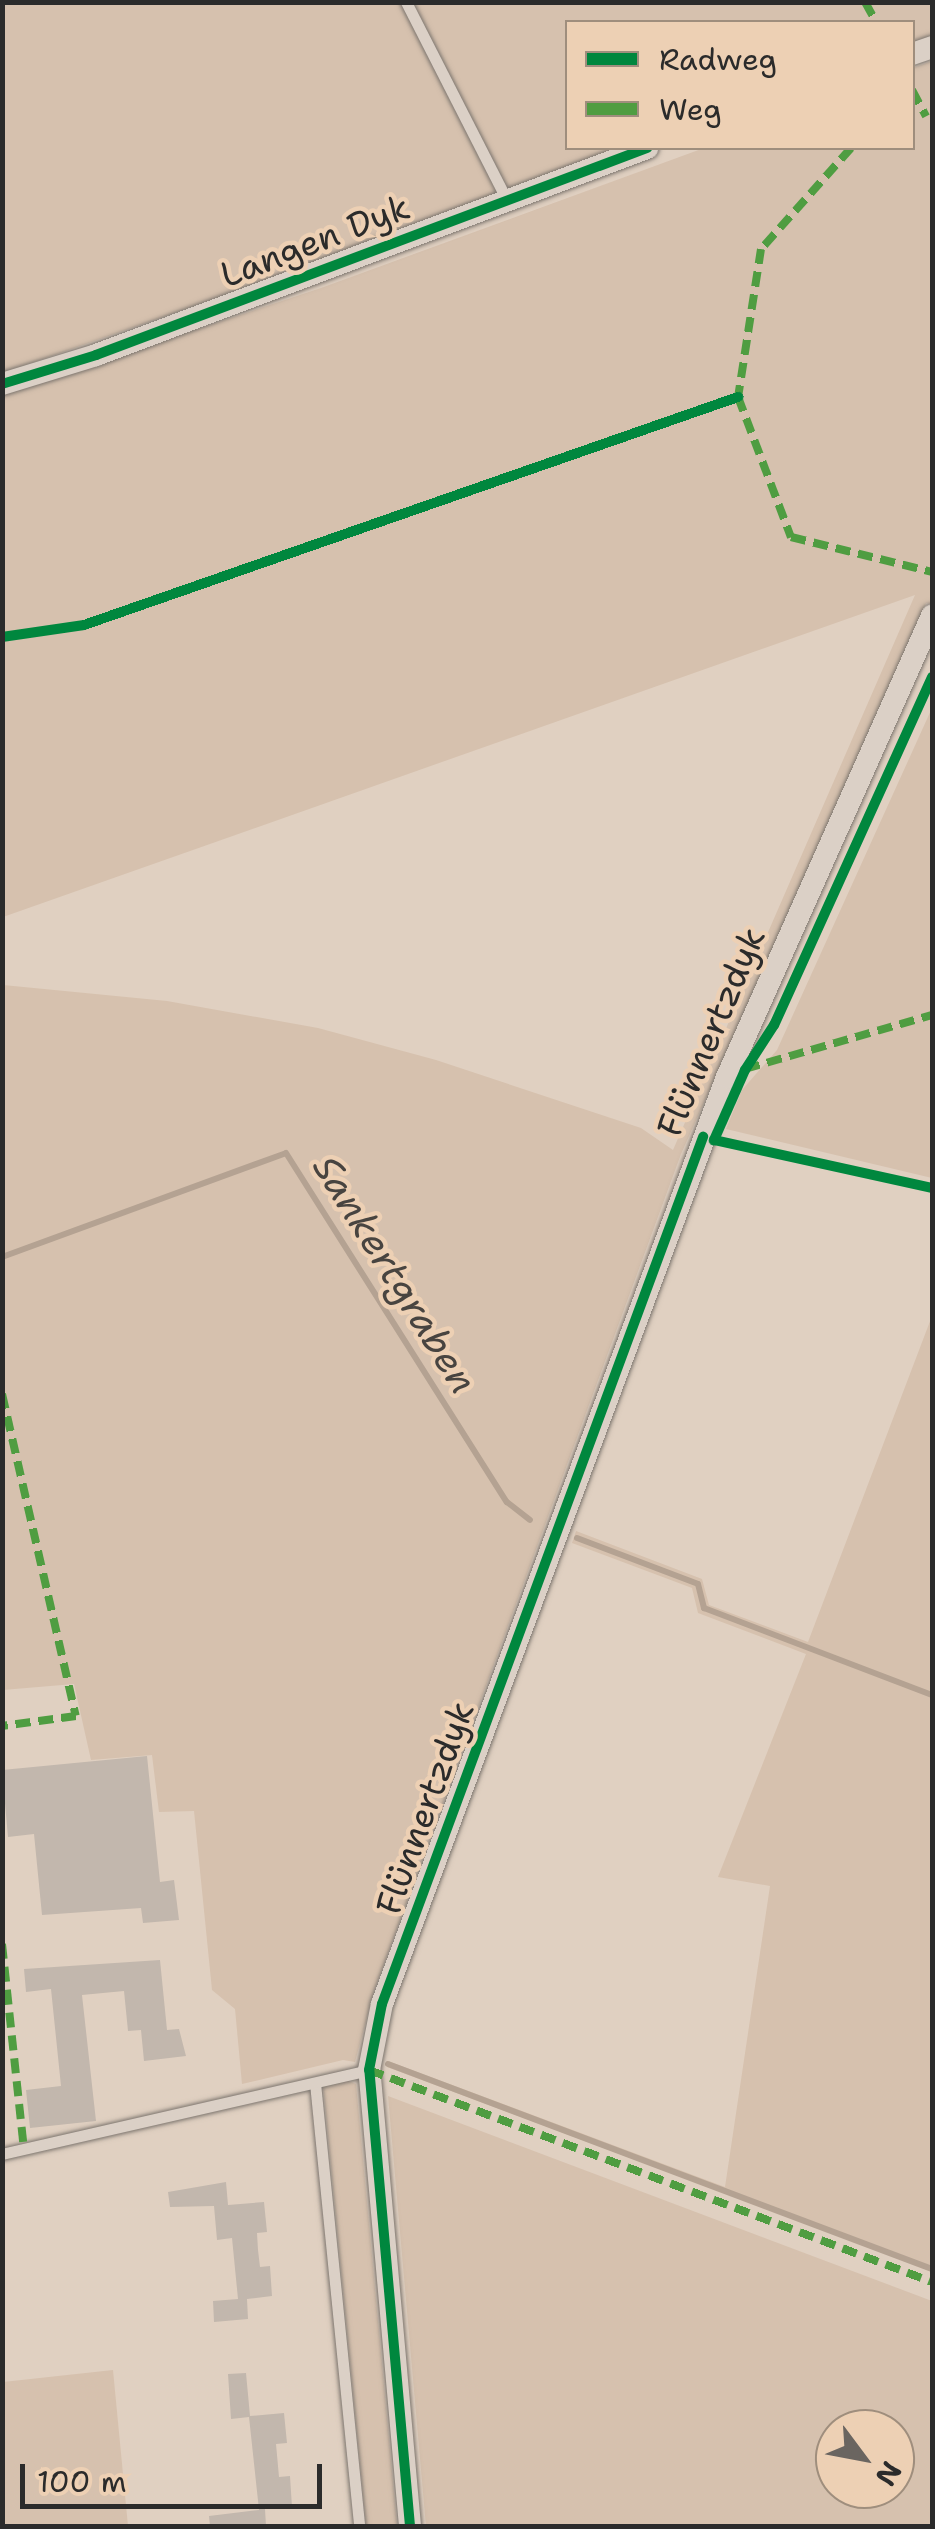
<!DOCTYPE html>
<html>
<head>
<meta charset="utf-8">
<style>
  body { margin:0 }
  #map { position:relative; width:935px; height:2529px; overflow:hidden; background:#e0d0c1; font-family:"Shantell Sans",sans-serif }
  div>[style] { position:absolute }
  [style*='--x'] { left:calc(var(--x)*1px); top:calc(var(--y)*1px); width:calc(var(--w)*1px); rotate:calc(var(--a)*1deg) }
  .green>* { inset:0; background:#d6c1ae }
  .stream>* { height:6px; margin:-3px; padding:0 3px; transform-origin:3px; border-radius:3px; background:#b4a292 }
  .building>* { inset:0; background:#c2b7ad }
  .roads { filter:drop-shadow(0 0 2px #7c756e) drop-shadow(0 0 2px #7c756e) }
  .lane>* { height:11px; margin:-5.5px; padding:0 5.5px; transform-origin:5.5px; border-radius:5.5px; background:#dbd0c6 }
  .street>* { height:22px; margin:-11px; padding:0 11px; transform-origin:11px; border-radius:11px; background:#dbd0c6 }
  .quiet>* { height:8px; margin-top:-4px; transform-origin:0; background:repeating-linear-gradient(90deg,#4f9d41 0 15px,transparent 0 23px) }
  .cycleway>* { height:10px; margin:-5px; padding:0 5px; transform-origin:5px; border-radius:5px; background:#00873e }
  span { translate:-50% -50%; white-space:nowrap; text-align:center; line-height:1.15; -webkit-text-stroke:9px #edd0b4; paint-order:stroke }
  .street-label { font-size:35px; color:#2b2b2b }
  .water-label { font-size:38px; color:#484440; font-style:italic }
  .frame { position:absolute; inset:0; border:5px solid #2b2b2b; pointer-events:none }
  .legend { position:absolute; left:565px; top:20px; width:350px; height:130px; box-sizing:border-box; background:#edd0b4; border:2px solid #9f8e7d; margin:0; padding:12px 18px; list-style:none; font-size:30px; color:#2b2b2b }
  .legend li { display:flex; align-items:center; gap:20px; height:50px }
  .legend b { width:50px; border:2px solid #9f8e7d }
  .north { position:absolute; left:815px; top:2409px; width:100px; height:100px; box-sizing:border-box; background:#edd0b4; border:2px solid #9f8e7d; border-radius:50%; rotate:122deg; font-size:28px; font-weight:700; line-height:40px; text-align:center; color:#2b2b2b }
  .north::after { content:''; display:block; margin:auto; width:35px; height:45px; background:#6a6560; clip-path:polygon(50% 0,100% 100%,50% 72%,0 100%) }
  .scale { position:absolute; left:20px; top:2464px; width:302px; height:45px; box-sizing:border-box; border:5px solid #2b2b2b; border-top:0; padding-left:12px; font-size:30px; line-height:35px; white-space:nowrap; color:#2b2b2b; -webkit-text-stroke:8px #edd0b4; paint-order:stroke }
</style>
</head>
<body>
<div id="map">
  <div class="green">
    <i style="clip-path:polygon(932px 2px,932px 45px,913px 53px,912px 22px,568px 22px,568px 148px,645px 148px,3px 373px,2px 3px)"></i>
    <i style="clip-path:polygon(932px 61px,932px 604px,926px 603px,681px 1154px,374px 1991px,355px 2062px,343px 2060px,242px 2084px,235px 2009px,212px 1990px,194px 1811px,159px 1812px,152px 1755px,91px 1760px,74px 1684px,3px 1690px,3px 985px,167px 1001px,318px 1028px,436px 1060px,641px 1128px,673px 1150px,915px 595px,3px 917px,3px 394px,321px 288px,704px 148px,912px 148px,913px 68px)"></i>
    <i style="clip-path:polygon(932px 708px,932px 1178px,726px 1129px,742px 1090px,777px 1050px)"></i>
    <i style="clip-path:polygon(932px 1316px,932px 2271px,387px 2067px,388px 2061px,725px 2187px,770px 1886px,718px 1877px,806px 1654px,698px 1613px,692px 1588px,572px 1543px,576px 1531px,702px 1579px,709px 1605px,808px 1642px)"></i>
    <i style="clip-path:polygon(344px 2079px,356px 2084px,397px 2526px,366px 2526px,323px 2084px)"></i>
    <i style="clip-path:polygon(evenodd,388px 2096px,932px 2301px,932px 2526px,426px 2526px,388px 2096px,835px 2429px,895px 2429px,895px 2489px,835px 2489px,835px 2429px)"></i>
    <i style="clip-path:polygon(113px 2370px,128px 2526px,3px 2526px,3px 2382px)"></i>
  </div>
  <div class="stream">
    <i style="--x:2;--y:1257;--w:302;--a:-20.1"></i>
    <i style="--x:286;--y:1153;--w:413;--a:57.7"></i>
    <i style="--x:507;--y:1502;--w:29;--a:38"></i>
    <i style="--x:577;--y:1538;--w:129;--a:20.8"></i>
    <i style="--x:698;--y:1584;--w:25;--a:76"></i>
    <i style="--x:704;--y:1608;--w:244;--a:20.9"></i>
    <i style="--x:388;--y:2064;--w:581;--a:20.65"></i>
  </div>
  <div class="building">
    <i style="clip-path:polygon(147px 1756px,160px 1882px,174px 1880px,179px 1920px,143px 1923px,141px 1908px,42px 1915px,34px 1834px,8px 1837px,2px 1770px)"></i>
    <i style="clip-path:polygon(160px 1960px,167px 2030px,179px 2029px,186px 2056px,144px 2061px,141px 2030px,128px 2031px,124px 1991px,82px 1995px,96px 2121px,30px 2128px,26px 2090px,61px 2086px,51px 1989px,26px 1992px,24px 1969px)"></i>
    <i style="clip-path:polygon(226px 2182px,228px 2205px,264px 2202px,267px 2232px,257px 2233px,258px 2250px,260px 2267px,270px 2266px,272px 2296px,247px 2299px,248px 2319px,214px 2322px,213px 2301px,238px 2299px,232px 2238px,217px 2240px,214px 2206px,170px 2207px,168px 2192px)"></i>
    <i style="clip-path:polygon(246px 2373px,250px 2416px,284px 2413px,287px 2443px,276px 2444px,279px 2477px,290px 2476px,292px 2507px,265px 2509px,266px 2526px,210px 2526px,209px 2516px,259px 2510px,249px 2417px,231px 2419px,228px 2374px)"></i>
  </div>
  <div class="roads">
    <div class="lane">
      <i style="--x:406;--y:2;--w:220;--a:63"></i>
      <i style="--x:315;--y:2083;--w:445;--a:84.3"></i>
      <i style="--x:2;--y:2154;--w:376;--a:-12.9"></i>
    </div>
    <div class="street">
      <i style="--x:912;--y:54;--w:21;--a:-19"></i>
      <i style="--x:2;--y:384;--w:98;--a:-17.1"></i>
      <i style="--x:96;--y:355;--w:589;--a:-20.59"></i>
      <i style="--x:410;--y:2526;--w:458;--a:-95.1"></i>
      <i style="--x:369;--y:2070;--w:67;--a:-78.9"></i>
      <i style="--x:382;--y:2004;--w:989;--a:-69.59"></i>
      <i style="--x:727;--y:1077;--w:505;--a:-66.03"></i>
    </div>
  </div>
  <div class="quiet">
    <i style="--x:865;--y:2;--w:23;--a:61"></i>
    <i style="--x:912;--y:90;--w:30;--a:62"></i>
    <i style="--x:851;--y:148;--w:135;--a:131.7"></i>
    <i style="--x:761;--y:249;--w:150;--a:98.8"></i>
    <i style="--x:738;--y:397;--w:150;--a:69.3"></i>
    <i style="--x:791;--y:537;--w:145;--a:13.9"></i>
    <i style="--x:745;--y:1069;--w:195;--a:-16.1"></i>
    <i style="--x:2;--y:1394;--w:330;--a:77.1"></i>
    <i style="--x:76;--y:1716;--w:75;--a:172.3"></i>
    <i style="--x:2;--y:1944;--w:206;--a:83.9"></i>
    <i style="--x:369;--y:2070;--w:602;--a:20.63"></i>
  </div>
  <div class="cycleway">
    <i style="--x:2;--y:384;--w:98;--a:-17.1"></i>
    <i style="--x:96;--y:355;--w:589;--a:-20.59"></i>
    <i style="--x:2;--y:637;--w:83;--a:-8.3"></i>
    <i style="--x:84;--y:625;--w:693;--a:-19.22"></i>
    <i style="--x:932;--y:677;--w:382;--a:114.4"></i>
    <i style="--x:774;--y:1025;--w:54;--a:122.8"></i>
    <i style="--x:745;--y:1070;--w:77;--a:113.9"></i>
    <i style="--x:714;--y:1140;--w:223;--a:12.4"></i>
    <i style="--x:410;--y:2526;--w:458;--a:-95.1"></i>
    <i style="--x:369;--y:2070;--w:67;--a:-78.9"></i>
    <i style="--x:382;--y:2004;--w:925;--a:-69.68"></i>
  </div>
  <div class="street-label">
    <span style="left:315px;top:241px;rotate:-21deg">Langen Dyk</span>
    <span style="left:711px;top:1032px;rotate:-67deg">Flünnertzdyk</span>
    <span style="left:425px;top:1808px;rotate:-70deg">Flünnertzdyk</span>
  </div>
  <div class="water-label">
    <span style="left:395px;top:1274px;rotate:58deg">Sankertgraben</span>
  </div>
  <div class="frame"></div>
  <ul class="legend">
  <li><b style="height:12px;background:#00873e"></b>Radweg</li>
  <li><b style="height:12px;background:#4f9d41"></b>Weg</li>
  </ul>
  <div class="north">N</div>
  <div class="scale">100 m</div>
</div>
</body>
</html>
